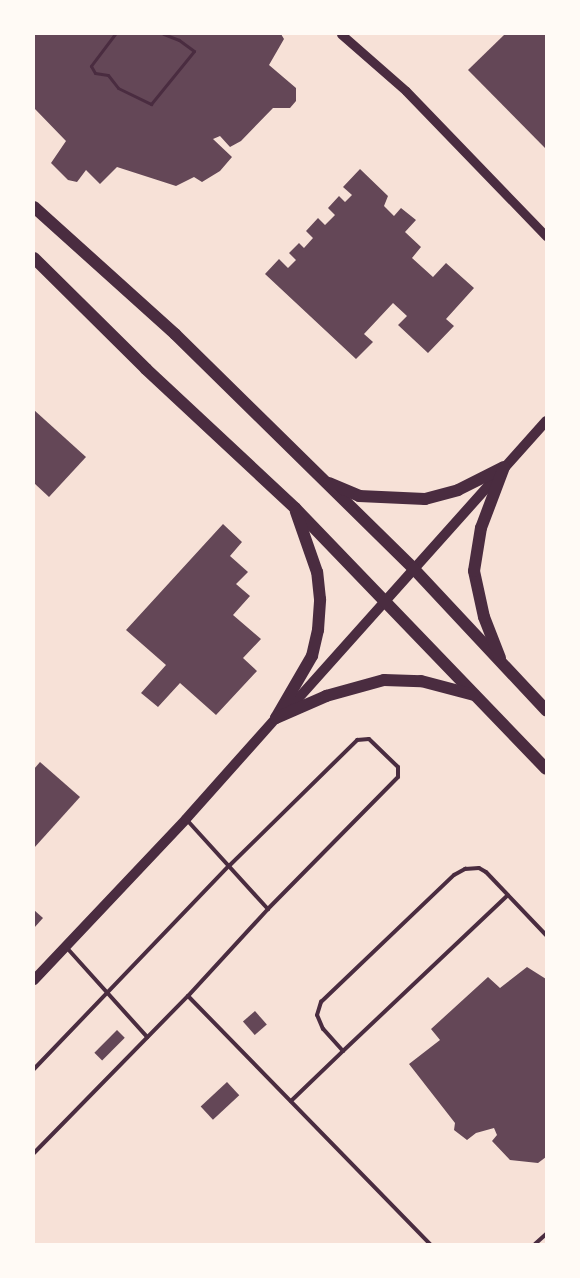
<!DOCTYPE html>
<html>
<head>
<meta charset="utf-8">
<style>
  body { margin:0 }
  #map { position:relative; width:580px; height:1278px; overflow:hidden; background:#f7e1d7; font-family:"Titillium Web",sans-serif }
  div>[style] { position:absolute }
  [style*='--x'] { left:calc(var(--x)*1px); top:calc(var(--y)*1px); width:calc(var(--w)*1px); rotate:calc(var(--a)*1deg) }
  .building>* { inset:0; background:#644757; transform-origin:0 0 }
  .path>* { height:3px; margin:-1.5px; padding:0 1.5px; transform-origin:1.5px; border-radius:1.5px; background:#4a2c40 }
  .service>* { height:4px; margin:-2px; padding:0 2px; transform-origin:2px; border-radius:2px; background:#4a2c40 }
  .tertiary>* { height:9px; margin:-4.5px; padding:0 4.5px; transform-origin:4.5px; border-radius:4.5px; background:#4a2c40 }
  .secondary>* { height:10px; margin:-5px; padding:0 5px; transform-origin:5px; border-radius:5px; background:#4a2c40 }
  .primary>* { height:12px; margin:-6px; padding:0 6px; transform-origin:6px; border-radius:6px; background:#4a2c40 }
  span { translate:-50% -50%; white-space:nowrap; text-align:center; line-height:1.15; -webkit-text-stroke:4.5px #fffaf5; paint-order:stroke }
  .frame { position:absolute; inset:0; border:35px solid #fffaf5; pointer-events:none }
</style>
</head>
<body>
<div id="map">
  <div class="building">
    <i style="clip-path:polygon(34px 34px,281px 34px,284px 39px,269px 65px,296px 88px,296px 101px,290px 108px,273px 108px,241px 141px,230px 147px,220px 136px,213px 139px,232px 157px,220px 171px,202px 182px,194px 177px,176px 186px,117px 167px,100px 184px,86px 170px,77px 182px,68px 180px,51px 163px,66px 141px,34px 108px)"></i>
    <i style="clip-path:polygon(505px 34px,546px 34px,546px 149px,468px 70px)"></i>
    <i style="clip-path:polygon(360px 169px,388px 196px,384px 206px,394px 216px,401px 208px,416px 220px,405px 232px,421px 247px,412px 258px,433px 277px,446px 263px,474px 288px,446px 319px,454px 326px,428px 353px,398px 325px,407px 316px,393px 303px,364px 334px,373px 342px,356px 359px,265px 274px,279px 259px,288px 268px,296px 260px,289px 253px,299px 243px,304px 248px,313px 238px,306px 231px,318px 218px,325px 225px,335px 215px,328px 208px,339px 196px,345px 202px,352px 195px,343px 187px)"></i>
    <i style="clip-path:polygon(34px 410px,86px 457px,49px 497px,34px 483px)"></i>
    <i style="clip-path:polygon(223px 524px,242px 542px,230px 556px,248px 572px,236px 584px,250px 596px,233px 615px,261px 639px,243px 658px,257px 671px,216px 715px,180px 683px,158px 707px,141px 693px,166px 665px,126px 630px)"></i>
    <i style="clip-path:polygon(40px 762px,80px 797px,34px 848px,34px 769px)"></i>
    <i style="clip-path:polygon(34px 910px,43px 918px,34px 928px)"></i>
    <i style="clip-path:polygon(527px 967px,546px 979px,546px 1157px,538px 1163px,510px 1160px,492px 1141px,497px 1135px,494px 1128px,476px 1133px,467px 1140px,454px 1130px,455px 1123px,409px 1064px,440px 1040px,431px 1029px,488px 977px,500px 988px)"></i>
    <i style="left:255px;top:1011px;width:18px;height:16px;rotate:49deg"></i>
    <i style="left:117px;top:1030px;width:11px;height:32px;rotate:45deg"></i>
    <i style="left:227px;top:1082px;width:18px;height:36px;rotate:47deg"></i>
  </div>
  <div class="path">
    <i style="--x:115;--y:34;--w:40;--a:127"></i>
    <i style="--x:91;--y:66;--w:8;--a:60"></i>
    <i style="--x:95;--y:73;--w:13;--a:9"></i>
    <i style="--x:108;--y:75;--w:16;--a:52"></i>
    <i style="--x:118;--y:88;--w:37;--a:26"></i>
    <i style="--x:151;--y:104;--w:68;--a:-50.9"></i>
    <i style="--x:194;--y:51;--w:19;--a:-144"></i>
    <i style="--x:179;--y:40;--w:17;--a:-159"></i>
  </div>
  <div class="service">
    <i style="--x:186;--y:819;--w:122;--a:47.7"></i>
    <i style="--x:268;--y:909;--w:118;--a:132.6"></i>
    <i style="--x:188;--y:996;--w:347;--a:45.7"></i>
    <i style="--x:67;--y:948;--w:120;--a:48"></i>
    <i style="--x:343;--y:1051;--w:227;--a:-43.4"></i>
    <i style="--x:34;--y:1069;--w:281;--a:-46.2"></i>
    <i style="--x:229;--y:866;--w:180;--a:-44.5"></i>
    <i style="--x:357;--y:740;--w:12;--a:-5"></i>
    <i style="--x:369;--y:739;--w:40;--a:44"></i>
    <i style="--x:398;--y:767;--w:10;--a:90"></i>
    <i style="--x:398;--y:777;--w:185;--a:134.6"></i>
    <i style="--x:291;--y:1101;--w:72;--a:-43.9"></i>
    <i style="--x:343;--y:1051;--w:30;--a:-132"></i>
    <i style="--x:323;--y:1029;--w:15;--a:-113"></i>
    <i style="--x:317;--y:1015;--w:14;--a:-73"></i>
    <i style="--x:321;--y:1002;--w:184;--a:-43.7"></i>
    <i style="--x:454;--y:875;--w:13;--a:-29"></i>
    <i style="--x:465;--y:869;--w:14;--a:-4"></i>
    <i style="--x:479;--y:868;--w:8;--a:30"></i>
    <i style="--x:486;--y:872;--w:87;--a:46.4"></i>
    <i style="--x:34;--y:1153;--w:220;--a:-45.6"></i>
    <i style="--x:535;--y:1244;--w:15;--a:-42"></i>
  </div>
  <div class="tertiary">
    <i style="--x:341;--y:34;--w:86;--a:41.2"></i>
    <i style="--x:406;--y:91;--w:202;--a:46"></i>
  </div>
  <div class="secondary">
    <i style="--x:34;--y:980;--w:221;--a:-46.6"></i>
    <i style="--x:186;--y:819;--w:135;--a:-48.3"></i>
    <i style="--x:276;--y:718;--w:25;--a:-40"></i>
    <i style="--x:295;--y:702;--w:377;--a:-48.2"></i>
  </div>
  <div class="primary">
    <i style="--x:34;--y:207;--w:190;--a:42"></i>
    <i style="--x:175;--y:334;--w:334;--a:44.5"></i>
    <i style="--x:413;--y:568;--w:195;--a:46.9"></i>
    <i style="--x:34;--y:258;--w:158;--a:44.7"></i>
    <i style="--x:146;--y:369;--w:204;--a:43"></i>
    <i style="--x:295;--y:508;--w:362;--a:46.1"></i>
    <i style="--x:329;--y:483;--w:33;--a:23"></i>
    <i style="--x:359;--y:496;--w:66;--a:2.6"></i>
    <i style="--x:425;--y:499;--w:34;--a:-15"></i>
    <i style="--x:458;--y:490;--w:51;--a:-26.6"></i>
    <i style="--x:500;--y:658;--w:44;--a:-111.3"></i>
    <i style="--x:484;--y:617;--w:47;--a:-102.3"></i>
    <i style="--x:474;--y:571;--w:44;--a:-80.8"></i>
    <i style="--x:481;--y:528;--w:65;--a:-69.3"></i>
    <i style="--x:276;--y:718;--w:72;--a:-59.9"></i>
    <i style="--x:312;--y:656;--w:27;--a:-77"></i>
    <i style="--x:318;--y:630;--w:31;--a:-86"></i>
    <i style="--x:320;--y:599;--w:27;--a:-96"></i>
    <i style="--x:317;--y:572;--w:64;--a:-109.3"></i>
    <i style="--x:276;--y:718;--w:55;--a:-23.7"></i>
    <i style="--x:326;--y:696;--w:60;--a:-15.4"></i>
    <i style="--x:384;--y:680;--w:37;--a:2"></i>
    <i style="--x:421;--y:681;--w:55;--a:14.8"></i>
  </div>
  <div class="frame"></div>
</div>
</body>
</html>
